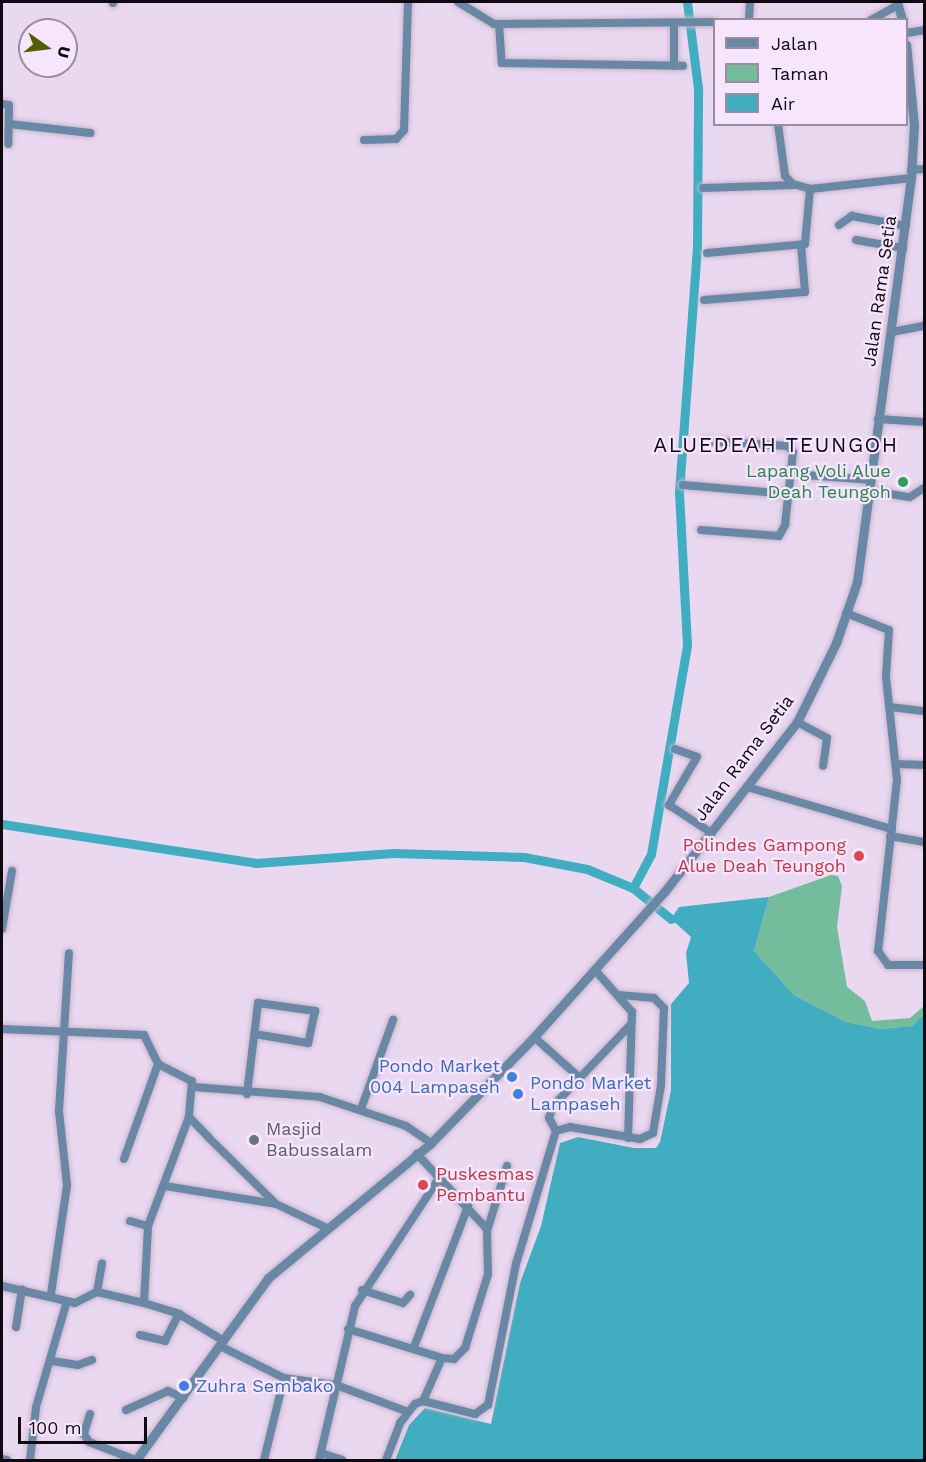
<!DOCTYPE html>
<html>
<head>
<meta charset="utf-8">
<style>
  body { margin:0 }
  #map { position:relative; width:926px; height:1462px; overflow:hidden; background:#ead7f0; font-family:"Work Sans",sans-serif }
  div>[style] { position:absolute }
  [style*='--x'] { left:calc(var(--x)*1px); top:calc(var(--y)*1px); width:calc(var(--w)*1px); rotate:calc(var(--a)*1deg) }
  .green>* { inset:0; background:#73bd9d }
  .water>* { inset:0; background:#40adc0 }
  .canal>* { height:9px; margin:-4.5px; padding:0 4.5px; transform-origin:4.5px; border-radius:4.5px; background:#40adc0 }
  .roads { filter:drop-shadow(0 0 2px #c7b6cc) drop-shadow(0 0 2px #c7b6cc) }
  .minor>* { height:8px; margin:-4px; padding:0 4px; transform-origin:4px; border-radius:4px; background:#6988a5 }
  .tertiary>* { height:9px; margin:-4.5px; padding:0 4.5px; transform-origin:4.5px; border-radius:4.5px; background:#6988a5 }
  .dots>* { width:16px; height:16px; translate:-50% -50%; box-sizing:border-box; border:3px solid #f7e4fd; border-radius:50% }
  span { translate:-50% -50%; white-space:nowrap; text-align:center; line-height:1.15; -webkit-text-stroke:4.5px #f7e4fd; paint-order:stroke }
  .street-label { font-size:18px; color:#100911 }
  .leisure-label { font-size:18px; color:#27864d }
  .right { translate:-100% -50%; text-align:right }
  .health-label { font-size:18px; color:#be3a42 }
  .left { translate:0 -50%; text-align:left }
  .shop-label { font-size:18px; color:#366cbe }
  .worship-label { font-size:18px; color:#5b616d }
  .quarter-label { font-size:21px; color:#100911; letter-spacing:1.5px }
  .frame { position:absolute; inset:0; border:3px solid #100911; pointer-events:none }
  .legend { position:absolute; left:713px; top:18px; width:195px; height:108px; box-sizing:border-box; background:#f7e4fd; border:2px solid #9b8c9f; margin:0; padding:8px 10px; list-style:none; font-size:18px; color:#100911 }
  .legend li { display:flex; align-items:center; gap:12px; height:30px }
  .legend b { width:30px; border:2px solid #9b8c9f }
  .north { position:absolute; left:18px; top:18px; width:60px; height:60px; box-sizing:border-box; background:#f7e4fd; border:2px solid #9b8c9f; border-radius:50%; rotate:104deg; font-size:16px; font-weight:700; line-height:24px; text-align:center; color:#100911 }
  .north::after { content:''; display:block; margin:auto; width:21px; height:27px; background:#525f00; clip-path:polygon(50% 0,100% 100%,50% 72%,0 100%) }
  .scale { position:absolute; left:18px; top:1417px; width:129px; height:27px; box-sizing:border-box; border:3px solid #100911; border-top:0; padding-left:8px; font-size:18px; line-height:21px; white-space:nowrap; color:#100911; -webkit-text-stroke:4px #f7e4fd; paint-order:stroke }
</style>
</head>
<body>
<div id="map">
  <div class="green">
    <i style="clip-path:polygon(831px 875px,838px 876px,842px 886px,837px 927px,847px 987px,865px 1001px,872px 1021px,910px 1018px,924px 1006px,924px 1014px,912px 1026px,881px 1029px,846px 1022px,794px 995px,754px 951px,769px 897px)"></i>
  </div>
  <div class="water">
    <i style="clip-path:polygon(769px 897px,754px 951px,794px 995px,846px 1022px,881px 1029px,912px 1026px,924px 1014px,924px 1460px,395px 1460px,409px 1425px,425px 1408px,491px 1424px,520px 1283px,541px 1226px,560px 1143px,578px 1137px,634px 1148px,656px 1148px,660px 1142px,671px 1090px,671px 1004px,689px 983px,686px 953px,691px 937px,671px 919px,679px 907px)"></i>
  </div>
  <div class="canal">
    <i style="--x:2;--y:824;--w:257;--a:8.7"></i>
    <i style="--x:256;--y:863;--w:137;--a:-4.2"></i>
    <i style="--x:393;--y:853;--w:131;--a:1.7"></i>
    <i style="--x:524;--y:857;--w:64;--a:10.8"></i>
    <i style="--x:587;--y:869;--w:50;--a:22.4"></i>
    <i style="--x:671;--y:919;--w:49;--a:-140.8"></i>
    <i style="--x:633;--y:888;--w:38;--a:-62"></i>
    <i style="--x:651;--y:854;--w:212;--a:-80.2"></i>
    <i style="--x:687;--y:645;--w:153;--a:-93"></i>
    <i style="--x:679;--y:492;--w:245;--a:-85.8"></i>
    <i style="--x:697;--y:248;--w:160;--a:-89.6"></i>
    <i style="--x:698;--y:88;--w:87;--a:-97.3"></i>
  </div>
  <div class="roads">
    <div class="minor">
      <i style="--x:113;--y:2;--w:1;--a:90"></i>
      <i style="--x:458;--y:2;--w:42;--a:31.4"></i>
      <i style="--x:494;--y:24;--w:220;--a:-0.5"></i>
      <i style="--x:749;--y:20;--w:18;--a:-87"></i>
      <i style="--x:871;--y:20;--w:31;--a:-29"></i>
      <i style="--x:674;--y:23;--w:43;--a:90"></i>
      <i style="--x:499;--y:24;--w:39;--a:86"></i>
      <i style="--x:502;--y:63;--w:181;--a:0.9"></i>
      <i style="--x:906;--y:33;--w:18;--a:-9"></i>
      <i style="--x:2;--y:104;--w:7;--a:8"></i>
      <i style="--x:9;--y:105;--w:39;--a:91"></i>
      <i style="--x:9;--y:124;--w:82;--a:6.3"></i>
      <i style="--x:778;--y:124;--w:52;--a:82.3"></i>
      <i style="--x:785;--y:176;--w:11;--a:45"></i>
      <i style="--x:793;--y:184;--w:18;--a:16"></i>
      <i style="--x:810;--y:189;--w:102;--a:-6.2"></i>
      <i style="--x:364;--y:140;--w:32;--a:-2"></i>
      <i style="--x:396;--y:139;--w:12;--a:-48"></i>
      <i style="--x:404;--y:130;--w:128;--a:-88.2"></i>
      <i style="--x:911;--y:170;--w:13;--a:-4"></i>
      <i style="--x:703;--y:188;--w:92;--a:-1.9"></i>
      <i style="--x:839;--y:225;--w:16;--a:-35"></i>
      <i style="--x:852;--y:216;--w:55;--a:10.5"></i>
      <i style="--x:856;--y:240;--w:48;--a:9.7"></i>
      <i style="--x:707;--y:253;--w:98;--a:-5.2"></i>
      <i style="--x:805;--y:244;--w:55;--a:-84.8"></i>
      <i style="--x:704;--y:300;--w:101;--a:-4.5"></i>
      <i style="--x:805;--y:292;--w:48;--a:-94.8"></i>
      <i style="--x:892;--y:332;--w:33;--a:-11"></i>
      <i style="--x:878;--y:419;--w:46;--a:3.7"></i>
      <i style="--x:792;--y:474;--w:80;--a:4.3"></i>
      <i style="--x:683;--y:485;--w:106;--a:4.9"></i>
      <i style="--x:871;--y:491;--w:39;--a:9"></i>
      <i style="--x:910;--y:497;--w:17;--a:-33"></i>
      <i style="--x:701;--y:530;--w:78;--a:4.4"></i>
      <i style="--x:779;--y:536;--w:13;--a:-61"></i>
      <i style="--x:785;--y:525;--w:73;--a:-83.7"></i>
      <i style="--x:793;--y:452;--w:8;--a:-130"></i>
      <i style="--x:788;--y:446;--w:83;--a:-176.6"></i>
      <i style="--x:846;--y:613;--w:46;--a:21.6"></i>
      <i style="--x:889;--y:630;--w:47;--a:93.7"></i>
      <i style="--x:886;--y:677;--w:104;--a:83.9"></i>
      <i style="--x:897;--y:780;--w:172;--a:96.3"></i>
      <i style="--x:878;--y:951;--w:17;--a:54"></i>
      <i style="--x:888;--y:965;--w:35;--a:0"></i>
      <i style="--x:890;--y:707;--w:34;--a:7"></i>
      <i style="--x:797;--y:722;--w:34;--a:28"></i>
      <i style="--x:827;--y:738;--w:28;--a:98"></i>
      <i style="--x:675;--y:749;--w:23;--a:20"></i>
      <i style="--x:697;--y:757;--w:56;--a:120.3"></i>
      <i style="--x:669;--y:805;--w:49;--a:33.4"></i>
      <i style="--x:896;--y:764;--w:28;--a:2"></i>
      <i style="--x:747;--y:787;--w:151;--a:16.2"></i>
      <i style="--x:890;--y:836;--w:35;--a:10"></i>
      <i style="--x:2;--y:929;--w:59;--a:-80.2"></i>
      <i style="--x:595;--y:970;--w:56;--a:48.6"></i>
      <i style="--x:632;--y:1012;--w:126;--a:91.8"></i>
      <i style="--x:2;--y:1029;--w:142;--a:2.4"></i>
      <i style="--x:144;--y:1035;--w:32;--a:64"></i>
      <i style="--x:158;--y:1064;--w:38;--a:27"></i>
      <i style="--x:192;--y:1081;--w:36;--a:95"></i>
      <i style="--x:189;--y:1117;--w:28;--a:46"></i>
      <i style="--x:208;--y:1137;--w:95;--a:44.6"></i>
      <i style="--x:276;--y:1204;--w:56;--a:25.2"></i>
      <i style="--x:534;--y:1037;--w:62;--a:41.7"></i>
      <i style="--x:194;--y:1087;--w:126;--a:4.5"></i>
      <i style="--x:320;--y:1097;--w:91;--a:18.6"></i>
      <i style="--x:406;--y:1126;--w:30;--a:34"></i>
      <i style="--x:247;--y:1094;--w:92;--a:-83.1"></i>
      <i style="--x:258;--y:1003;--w:58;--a:8"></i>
      <i style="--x:315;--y:1011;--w:33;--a:102"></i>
      <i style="--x:308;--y:1043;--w:54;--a:-170.4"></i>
      <i style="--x:361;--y:1109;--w:95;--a:-70.2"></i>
      <i style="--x:556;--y:1131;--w:15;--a:-118"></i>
      <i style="--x:549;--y:1118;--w:13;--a:-72"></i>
      <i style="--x:553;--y:1106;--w:113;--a:-46.4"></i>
      <i style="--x:124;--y:1159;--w:101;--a:-70.3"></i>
      <i style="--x:165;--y:1186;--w:112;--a:9.2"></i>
      <i style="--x:130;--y:1221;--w:19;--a:16"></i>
      <i style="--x:488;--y:1228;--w:65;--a:-73"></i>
      <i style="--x:2;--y:1286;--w:75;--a:13.1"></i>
      <i style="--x:75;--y:1303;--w:25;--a:-27"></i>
      <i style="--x:97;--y:1292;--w:48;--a:13.2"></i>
      <i style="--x:144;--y:1303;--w:37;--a:17"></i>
      <i style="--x:179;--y:1314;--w:52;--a:31"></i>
      <i style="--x:362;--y:1290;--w:43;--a:17.6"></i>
      <i style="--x:403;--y:1303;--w:11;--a:-49"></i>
      <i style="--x:97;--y:1292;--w:29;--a:-80"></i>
      <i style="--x:51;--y:1294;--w:110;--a:-81.6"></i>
      <i style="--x:67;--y:1185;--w:74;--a:-96.2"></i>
      <i style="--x:59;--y:1111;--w:158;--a:-86.4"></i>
      <i style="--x:144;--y:1303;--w:77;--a:-87"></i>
      <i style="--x:148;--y:1226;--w:116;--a:-69.4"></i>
      <i style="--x:16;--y:1327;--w:38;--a:-81"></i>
      <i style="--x:348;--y:1329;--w:98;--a:17.1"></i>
      <i style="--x:442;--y:1358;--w:12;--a:5"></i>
      <i style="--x:454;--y:1359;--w:16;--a:-45"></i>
      <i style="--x:465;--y:1348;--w:77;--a:-72.7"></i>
      <i style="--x:488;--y:1274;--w:45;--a:-91.3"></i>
      <i style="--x:487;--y:1229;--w:103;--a:-133"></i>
      <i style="--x:140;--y:1335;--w:26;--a:13"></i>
      <i style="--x:165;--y:1341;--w:30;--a:-63"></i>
      <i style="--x:220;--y:1346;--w:72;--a:26.6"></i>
      <i style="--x:284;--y:1378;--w:52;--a:7.7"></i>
      <i style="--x:336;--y:1385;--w:75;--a:20.4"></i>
      <i style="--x:414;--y:1347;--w:151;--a:-69"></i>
      <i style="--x:52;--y:1361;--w:26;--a:9"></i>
      <i style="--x:78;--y:1365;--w:15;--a:-20"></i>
      <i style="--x:423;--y:1401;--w:47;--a:-66.2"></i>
      <i style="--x:126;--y:1410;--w:46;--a:-24.3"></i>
      <i style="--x:168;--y:1391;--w:17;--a:25"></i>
      <i style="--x:90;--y:1414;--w:21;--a:107"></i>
      <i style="--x:84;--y:1434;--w:9;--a:58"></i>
      <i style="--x:89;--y:1442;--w:50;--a:21"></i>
      <i style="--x:321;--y:1453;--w:22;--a:18"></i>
      <i style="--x:2;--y:1459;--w:5;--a:11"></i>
      <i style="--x:30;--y:1460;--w:53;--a:-83.5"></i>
      <i style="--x:36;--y:1407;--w:110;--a:-73.7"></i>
      <i style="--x:264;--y:1460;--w:84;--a:-76.3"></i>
      <i style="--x:319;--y:1460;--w:158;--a:-76.8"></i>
      <i style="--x:355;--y:1306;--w:153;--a:-56.7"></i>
      <i style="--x:386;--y:1460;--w:40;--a:-69"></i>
      <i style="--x:400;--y:1423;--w:24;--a:-52"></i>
      <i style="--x:415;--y:1404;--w:9;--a:-21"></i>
      <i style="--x:423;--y:1401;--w:54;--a:14"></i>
      <i style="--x:475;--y:1414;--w:16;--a:-35"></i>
      <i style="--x:488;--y:1405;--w:144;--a:-78.8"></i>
      <i style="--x:516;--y:1264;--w:139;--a:-73.3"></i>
      <i style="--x:556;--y:1131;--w:15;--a:-16"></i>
      <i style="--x:570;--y:1127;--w:71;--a:9.7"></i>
      <i style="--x:640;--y:1139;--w:14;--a:-25"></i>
      <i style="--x:653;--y:1133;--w:49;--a:-80.5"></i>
      <i style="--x:661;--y:1085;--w:77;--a:-87.8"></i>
      <i style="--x:664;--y:1008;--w:14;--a:-135"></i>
      <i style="--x:654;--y:998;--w:33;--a:-175"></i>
    </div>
    <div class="tertiary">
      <i style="--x:897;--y:2;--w:19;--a:74"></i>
      <i style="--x:136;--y:1460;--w:225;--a:-54"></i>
      <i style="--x:268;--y:1278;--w:212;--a:-39.6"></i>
      <i style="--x:431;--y:1143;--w:148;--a:-45.8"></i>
      <i style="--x:534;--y:1037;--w:196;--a:-48.1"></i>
      <i style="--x:665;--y:891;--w:214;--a:-52"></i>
      <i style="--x:797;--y:722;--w:88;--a:-63.7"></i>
      <i style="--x:836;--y:643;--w:65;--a:-71"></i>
      <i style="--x:857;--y:582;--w:408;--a:-82.4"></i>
      <i style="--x:911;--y:178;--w:53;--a:-86.8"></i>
      <i style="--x:914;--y:125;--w:81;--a:-95.6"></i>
    </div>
  </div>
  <div class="dots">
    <i style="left:903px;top:482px;background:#2e9e5b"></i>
    <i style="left:859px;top:856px;background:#e0444e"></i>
    <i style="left:512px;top:1077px;background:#3f7fe0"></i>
    <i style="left:518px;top:1094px;background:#3f7fe0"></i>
    <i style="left:254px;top:1140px;background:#6b7280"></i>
    <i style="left:423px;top:1185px;background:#e0444e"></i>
    <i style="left:184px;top:1386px;background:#3f7fe0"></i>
  </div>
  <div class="street-label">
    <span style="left:880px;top:291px;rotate:-82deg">Jalan Rama Setia</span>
    <span style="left:744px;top:758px;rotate:-53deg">Jalan Rama Setia</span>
  </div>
  <div class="leisure-label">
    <span class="right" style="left:891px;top:482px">Lapang Voli Alue<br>Deah Teungoh</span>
  </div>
  <div class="health-label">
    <span class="right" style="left:846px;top:856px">Polindes Gampong<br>Alue Deah Teungoh</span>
    <span class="left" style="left:436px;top:1185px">Puskesmas<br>Pembantu</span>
  </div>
  <div class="shop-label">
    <span class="right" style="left:500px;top:1077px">Pondo Market<br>004 Lampaseh</span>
    <span class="left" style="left:530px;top:1094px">Pondo Market<br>Lampaseh</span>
    <span class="left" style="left:196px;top:1386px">Zuhra Sembako</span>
  </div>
  <div class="worship-label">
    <span class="left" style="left:266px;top:1140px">Masjid<br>Babussalam</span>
  </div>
  <div class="quarter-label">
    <span style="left:776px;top:445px">ALUEDEAH TEUNGOH</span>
  </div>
  <div class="frame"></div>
  <ul class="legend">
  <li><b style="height:8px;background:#6988a5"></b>Jalan</li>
  <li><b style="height:16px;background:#73bd9d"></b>Taman</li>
  <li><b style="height:16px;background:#40adc0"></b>Air</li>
  </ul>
  <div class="north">U</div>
  <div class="scale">100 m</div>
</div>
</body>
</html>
